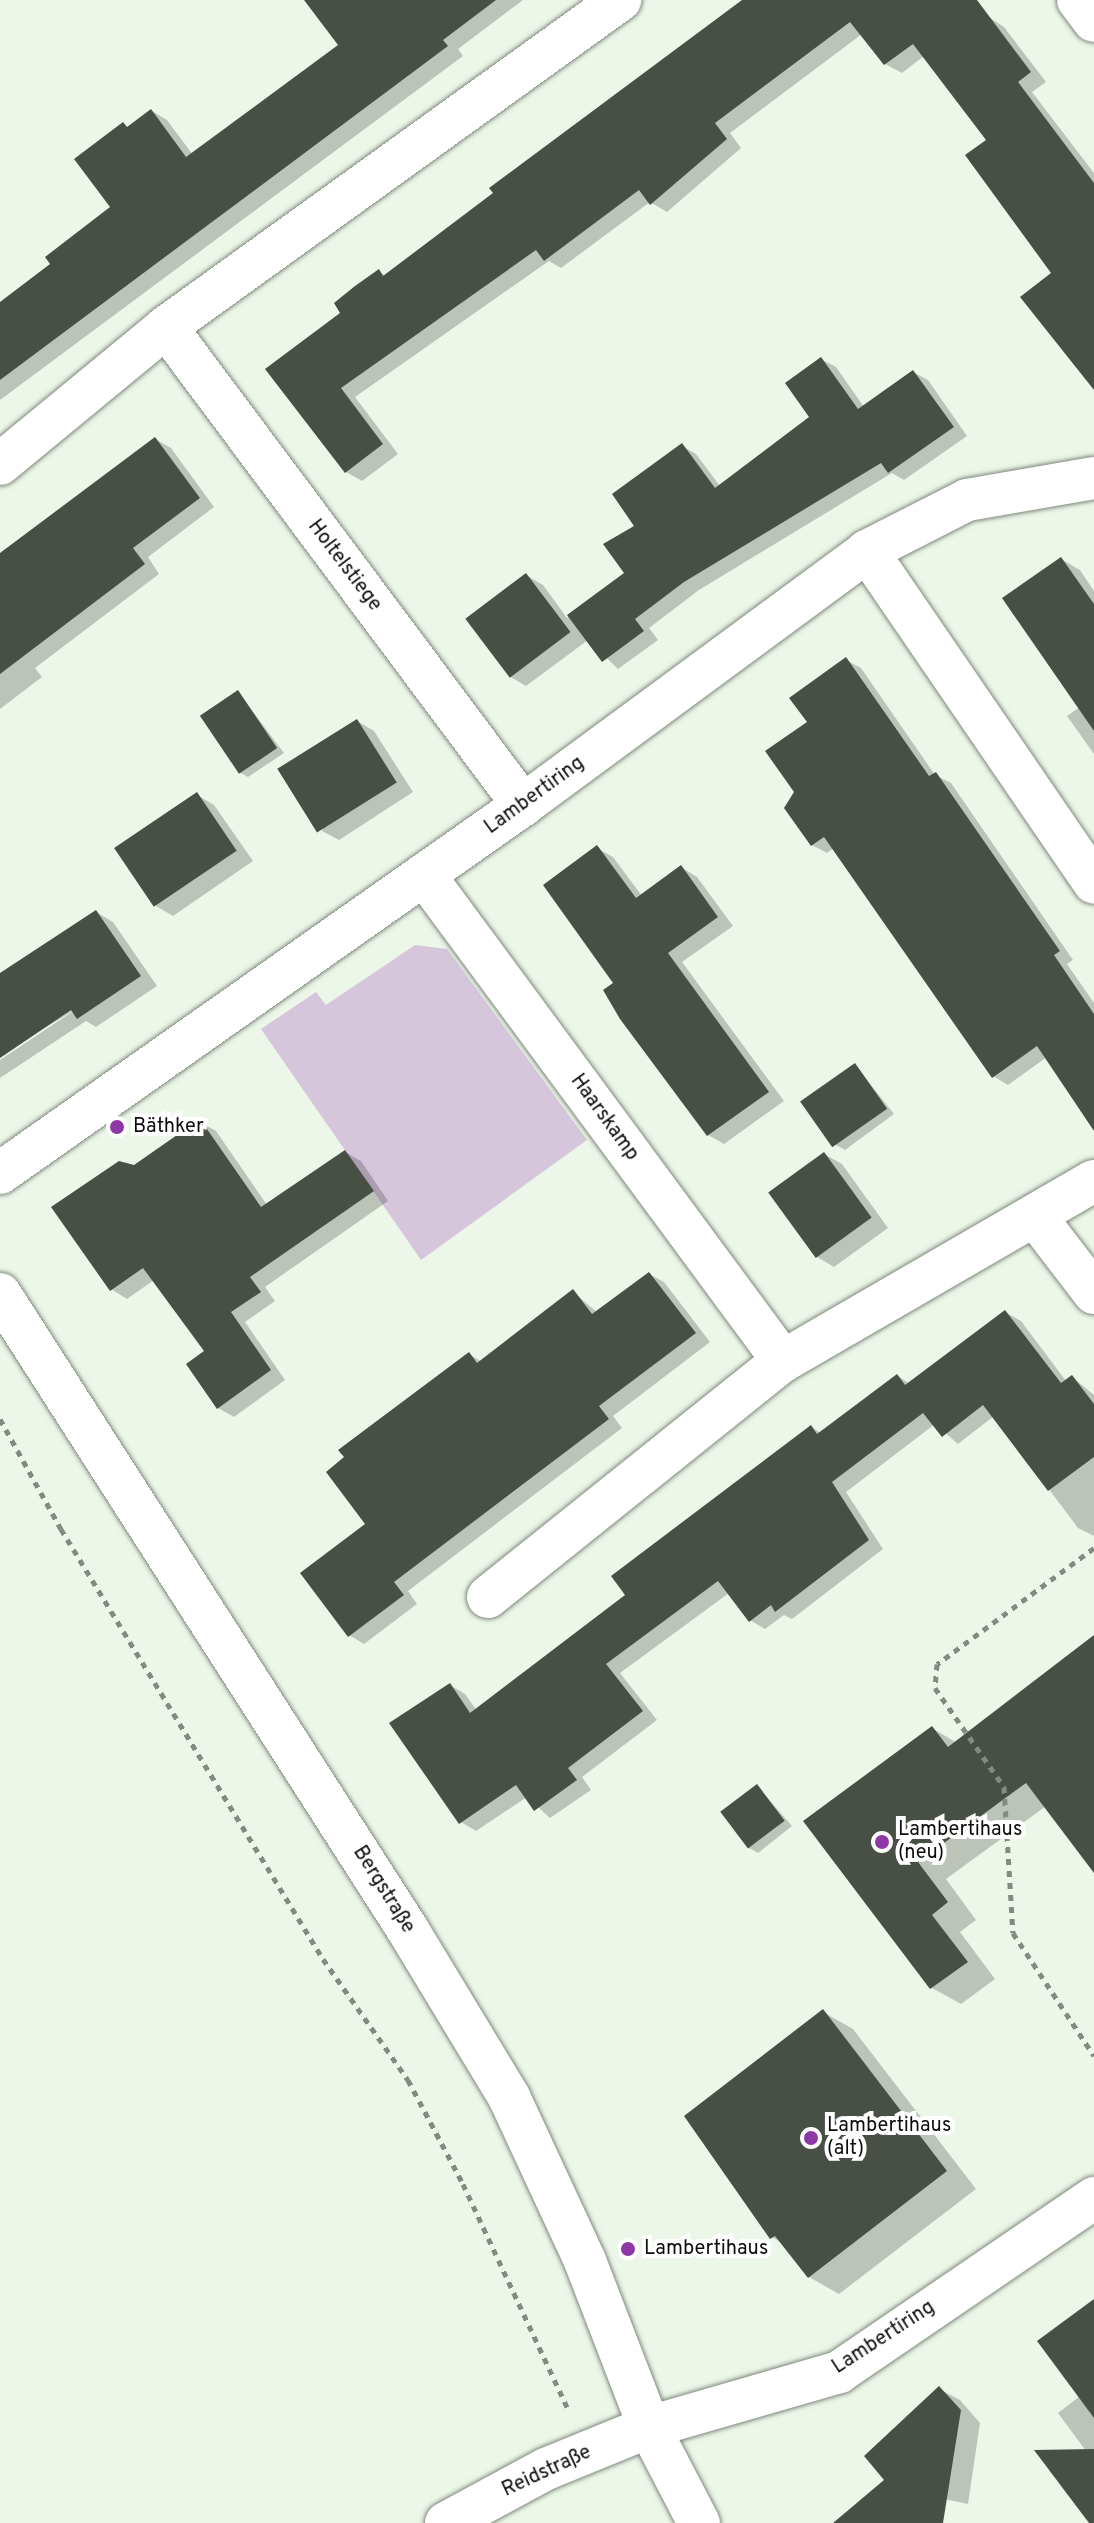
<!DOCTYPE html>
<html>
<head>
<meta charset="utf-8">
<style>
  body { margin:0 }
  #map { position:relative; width:1094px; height:2523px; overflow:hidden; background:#ecf6e9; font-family:Overpass,sans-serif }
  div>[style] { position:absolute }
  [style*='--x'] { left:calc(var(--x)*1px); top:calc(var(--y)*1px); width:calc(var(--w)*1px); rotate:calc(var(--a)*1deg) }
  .green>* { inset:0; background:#d6c6dc }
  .shadow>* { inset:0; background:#0003 }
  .building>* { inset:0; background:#485045; transform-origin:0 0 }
  .path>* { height:5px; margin-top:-2.5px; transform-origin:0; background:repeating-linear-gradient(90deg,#838a81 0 6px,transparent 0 12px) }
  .roads { filter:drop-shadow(0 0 2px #7f887c) drop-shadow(0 0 2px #7f887c) }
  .street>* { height:42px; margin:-21px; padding:0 21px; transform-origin:21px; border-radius:21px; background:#fff }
  .dots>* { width:22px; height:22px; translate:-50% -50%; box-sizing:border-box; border:4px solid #fff; border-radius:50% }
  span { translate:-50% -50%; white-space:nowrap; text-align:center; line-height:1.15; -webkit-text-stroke:8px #fff; paint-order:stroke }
  .street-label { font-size:20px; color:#0a0d09 }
  .poi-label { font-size:20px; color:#0a0d09 }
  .left { translate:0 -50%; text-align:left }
</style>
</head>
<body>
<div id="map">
  <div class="green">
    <i style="clip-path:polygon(415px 945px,447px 949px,587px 1140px,421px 1260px,261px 1029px,316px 992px,326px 1005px)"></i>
  </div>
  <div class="shadow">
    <i style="clip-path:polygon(307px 0,523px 0,458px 49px,463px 56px,0 400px,0 305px,53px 264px,113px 208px,129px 128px,152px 111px,167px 120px,193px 155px,340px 46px)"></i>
    <i style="clip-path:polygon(748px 0,963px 0,1004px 27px,1046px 82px,1032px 92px,1094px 173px,1094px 387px,1054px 273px,988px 140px,924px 56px,902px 73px,885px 64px,862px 34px,730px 133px,741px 148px,667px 212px,650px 202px,561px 268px,549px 261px,355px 397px,398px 454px,362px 481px,346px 472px,268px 369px,343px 313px,379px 272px,385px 275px)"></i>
    <i style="clip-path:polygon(821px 359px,836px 367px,864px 407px,913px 372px,928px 380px,967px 436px,904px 480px,892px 473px,699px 590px,649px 628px,658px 640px,618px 669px,588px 640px,526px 686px,509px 676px,526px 575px,543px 585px,567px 618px,626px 573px,637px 527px,682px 446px,696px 454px,720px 486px,812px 417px)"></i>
    <i style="clip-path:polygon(155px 439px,171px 448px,214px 507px,148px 557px,159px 574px,35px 668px,42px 677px,0 709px,0 555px)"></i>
    <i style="clip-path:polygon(1061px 559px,1080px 570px,1094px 591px,1094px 754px,1067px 716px,1080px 707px)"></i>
    <i style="clip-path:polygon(846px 660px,861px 668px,935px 775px,951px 783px,1073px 960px,1067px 964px,1094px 1003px,1094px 1102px,1047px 1057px,1008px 1085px,993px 1076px,834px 848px,827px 853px,812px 845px,796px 792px,809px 722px)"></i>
    <i style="clip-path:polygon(238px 692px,284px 753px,248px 777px,239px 772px)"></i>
    <i style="clip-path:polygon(357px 721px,374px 731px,413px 792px,339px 840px,322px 831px)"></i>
    <i style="clip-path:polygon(197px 795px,214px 805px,253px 861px,173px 916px,156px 906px)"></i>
    <i style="clip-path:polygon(597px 848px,613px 857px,642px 896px,681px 867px,697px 877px,733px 926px,682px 962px,784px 1101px,724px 1144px,708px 1135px,616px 983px)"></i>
    <i style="clip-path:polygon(96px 912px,113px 922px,157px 986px,96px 1027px,86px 1021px,0 1078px,0 1060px,81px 1006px,0 1055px,0 976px)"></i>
    <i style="clip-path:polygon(855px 1065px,894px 1114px,845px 1150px,836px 1145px)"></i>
    <i style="clip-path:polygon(200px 1122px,216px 1131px,267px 1205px,345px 1152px,361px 1161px,388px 1201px,265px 1287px,275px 1301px,245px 1322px,285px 1380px,234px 1417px,218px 1408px,207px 1352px,154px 1280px,127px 1299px,111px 1289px,134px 1167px)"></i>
    <i style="clip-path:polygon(824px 1154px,842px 1164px,888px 1228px,834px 1267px,817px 1257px,771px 1194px)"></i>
    <i style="clip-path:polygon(649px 1274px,664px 1282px,710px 1342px,613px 1416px,622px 1428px,408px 1591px,417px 1604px,364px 1644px,349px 1635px,368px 1524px,469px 1354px,482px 1362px,573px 1292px,598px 1313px)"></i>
    <i style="clip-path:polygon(1005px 1312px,1021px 1321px,1066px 1381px,1072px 1377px,1094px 1395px,1094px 1536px,1078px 1528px,994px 1416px,958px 1444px,935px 1424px,846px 1492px,883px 1549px,792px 1619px,784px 1615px,765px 1629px,750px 1620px,729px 1593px,620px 1673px,657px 1720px,582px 1777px,591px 1790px,550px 1818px,527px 1797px,476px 1831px,461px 1822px,450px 1685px,465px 1694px,477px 1711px,628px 1595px,811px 1427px,821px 1433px,898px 1376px,910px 1384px)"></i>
    <i style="clip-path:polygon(1094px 1638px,1094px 1866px,1046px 1806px,946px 1879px,976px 1920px,960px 1932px,995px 1979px,961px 2004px,932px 1988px,806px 1822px,932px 1728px,957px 1743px)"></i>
    <i style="clip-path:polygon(757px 1786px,792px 1826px,758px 1853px,749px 1848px)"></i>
    <i style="clip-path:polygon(823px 2012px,853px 2029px,976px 2189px,839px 2294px,809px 2277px,784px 2244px,772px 2237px)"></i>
    <i style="clip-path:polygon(1094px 2301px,1094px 2503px,1086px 2451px,1058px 2413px,1080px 2396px)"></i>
    <i style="clip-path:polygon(939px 2389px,960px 2400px,980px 2423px,968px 2504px,911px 2492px,935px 2523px,836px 2523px,887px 2480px)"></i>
  </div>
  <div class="building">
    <i style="clip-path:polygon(304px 0,496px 0,443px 40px,448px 46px,0 380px,0 302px,50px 264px,45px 257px,110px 207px,74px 159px,123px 122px,127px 127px,151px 109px,186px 157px,338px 45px)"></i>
    <i style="clip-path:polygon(742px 0,977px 0,1031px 72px,1018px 82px,1094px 183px,1094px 390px,1020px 297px,1051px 273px,965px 155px,986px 140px,913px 44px,884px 65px,850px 22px,715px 123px,727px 139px,650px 205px,639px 190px,544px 261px,536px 250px,341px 388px,383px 444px,345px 473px,265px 369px,340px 313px,334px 303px,355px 286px,379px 269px,383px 276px,493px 193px,489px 188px)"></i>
    <i style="clip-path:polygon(821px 357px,858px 409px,913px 370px,954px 427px,888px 473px,881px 463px,684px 582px,635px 619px,644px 631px,602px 662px,567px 615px,624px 573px,603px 544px,634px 526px,612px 494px,682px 443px,715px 488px,809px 417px,785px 383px)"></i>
    <i style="clip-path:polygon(155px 437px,200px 498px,133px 548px,145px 564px,0 674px,0 553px)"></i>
    <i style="clip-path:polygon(1061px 557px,1094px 604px,1094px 731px,1002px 598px)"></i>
    <i style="left:526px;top:573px;width:74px;height:76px;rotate:53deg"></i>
    <i style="clip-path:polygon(846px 657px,929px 776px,936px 772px,1060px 951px,1054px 955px,1094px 1014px,1094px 1131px,1037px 1046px,992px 1078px,824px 837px,811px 846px,784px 808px,794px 792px,765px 751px,807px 722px,789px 698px)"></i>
    <i style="left:238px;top:690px;width:70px;height:46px;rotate:56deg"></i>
    <i style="left:357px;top:719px;width:75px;height:94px;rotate:58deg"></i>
    <i style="left:197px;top:792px;width:71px;height:100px;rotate:56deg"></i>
    <i style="clip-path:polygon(597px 845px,636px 898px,681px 865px,718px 917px,668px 953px,769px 1092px,707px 1136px,620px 1019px,603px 990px,613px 983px,543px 885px)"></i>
    <i style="clip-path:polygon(96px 910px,141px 976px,77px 1019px,71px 1010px,0 1058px,0 973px)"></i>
    <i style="left:855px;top:1063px;width:56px;height:67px;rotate:55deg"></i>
    <i style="clip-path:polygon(200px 1119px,261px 1207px,345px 1150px,374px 1191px,250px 1277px,261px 1292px,231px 1312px,271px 1370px,217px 1409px,186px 1364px,204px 1351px,143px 1268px,110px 1291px,51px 1207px,119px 1161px,134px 1165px)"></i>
    <i style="left:824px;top:1152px;width:81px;height:69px;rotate:54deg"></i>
    <i style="clip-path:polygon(649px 1272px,696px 1333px,599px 1406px,609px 1419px,394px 1582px,404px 1595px,348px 1637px,300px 1573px,365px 1524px,326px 1472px,344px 1457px,338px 1450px,469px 1352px,477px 1363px,573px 1289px,592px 1314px)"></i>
    <i style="clip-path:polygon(1005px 1310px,1061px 1383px,1072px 1375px,1094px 1404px,1094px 1457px,1048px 1491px,983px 1405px,942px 1437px,923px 1413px,832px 1482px,869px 1540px,775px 1612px,771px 1605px,749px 1622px,718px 1581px,606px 1664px,643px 1711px,568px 1768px,577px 1780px,534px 1811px,516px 1785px,459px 1824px,389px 1723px,450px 1683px,470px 1713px,625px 1595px,611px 1576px,811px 1425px,817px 1434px,897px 1374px,905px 1385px)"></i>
    <i style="clip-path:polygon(1094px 1635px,1094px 1873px,1026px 1783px,918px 1862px,948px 1902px,932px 1915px,968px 1962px,930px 1989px,803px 1821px,932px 1726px,948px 1747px)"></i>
    <i style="left:757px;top:1784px;width:46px;height:46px;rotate:53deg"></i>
    <i style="clip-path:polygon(823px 2009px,947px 2171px,808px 2278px,775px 2236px,770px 2239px,684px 2116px)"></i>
    <i style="clip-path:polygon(1094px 2299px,1094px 2418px,1037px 2341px)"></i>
    <i style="clip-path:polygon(939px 2386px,961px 2410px,943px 2523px,833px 2523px,884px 2480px,864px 2456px)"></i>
    <i style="clip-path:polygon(1094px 2449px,1094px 2523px,1089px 2523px,1034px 2450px)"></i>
  </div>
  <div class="path">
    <i style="--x:0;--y:1419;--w:126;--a:61"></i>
    <i style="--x:61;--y:1529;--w:504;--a:58.65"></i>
    <i style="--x:323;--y:1959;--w:148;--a:54.9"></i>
    <i style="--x:408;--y:2080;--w:118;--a:62.1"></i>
    <i style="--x:463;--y:2184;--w:248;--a:65"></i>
    <i style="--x:1094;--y:1548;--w:195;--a:143.5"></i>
    <i style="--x:937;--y:1664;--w:24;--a:95"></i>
    <i style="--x:935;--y:1688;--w:121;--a:55.1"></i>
    <i style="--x:1004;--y:1787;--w:146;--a:86.5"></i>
    <i style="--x:1013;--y:1933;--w:147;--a:56.6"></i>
  </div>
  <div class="roads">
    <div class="street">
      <i style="--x:1078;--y:0;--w:26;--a:53"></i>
      <i style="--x:166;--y:327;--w:597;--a:53.25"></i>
      <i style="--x:0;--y:464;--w:215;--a:-39.5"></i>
      <i style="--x:166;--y:327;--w:560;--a:-35.76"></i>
      <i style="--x:867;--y:551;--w:402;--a:55.6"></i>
      <i style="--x:425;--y:876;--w:603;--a:53.57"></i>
      <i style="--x:0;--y:1173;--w:639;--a:-35.13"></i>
      <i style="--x:523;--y:805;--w:428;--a:-36.4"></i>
      <i style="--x:867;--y:551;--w:112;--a:-27"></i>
      <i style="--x:967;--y:500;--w:129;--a:-9.8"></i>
      <i style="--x:1035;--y:1216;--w:97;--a:52.5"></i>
      <i style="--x:0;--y:1294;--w:756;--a:57.32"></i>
      <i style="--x:408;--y:1930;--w:195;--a:58.8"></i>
      <i style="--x:509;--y:2097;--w:181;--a:65.1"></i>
      <i style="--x:585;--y:2261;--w:178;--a:68.9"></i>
      <i style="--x:649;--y:2427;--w:108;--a:62.5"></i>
      <i style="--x:488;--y:1597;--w:378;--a:-38.7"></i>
      <i style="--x:783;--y:1361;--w:359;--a:-30.1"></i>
      <i style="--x:446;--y:2523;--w:114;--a:-28.4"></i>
      <i style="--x:546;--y:2469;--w:111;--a:-22.2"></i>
      <i style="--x:649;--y:2427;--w:198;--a:-16.1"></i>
      <i style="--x:839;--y:2372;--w:309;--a:-34.3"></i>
    </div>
  </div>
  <div class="dots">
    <i style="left:117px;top:1127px;background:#8d38a6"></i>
    <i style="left:882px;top:1842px;background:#8d38a6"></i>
    <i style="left:811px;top:2138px;background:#8d38a6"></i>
    <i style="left:628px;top:2249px;background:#8d38a6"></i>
  </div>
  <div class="street-label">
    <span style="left:344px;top:566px;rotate:53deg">Holtelstiege</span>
    <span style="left:535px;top:796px;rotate:-36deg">Lambertiring</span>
    <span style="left:604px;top:1118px;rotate:54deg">Haarskamp</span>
    <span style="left:383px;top:1890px;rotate:58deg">Bergstraße</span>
    <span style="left:884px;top:2338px;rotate:-33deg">Lambertiring</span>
    <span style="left:547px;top:2472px;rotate:-25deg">Reidstraße</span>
  </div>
  <div class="poi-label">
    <span class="left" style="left:133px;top:1127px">Bäthker</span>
    <span class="left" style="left:898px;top:1842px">Lambertihaus<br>(neu)</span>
    <span class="left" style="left:827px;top:2138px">Lambertihaus<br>(alt)</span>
    <span class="left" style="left:644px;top:2249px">Lambertihaus</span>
  </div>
</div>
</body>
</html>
